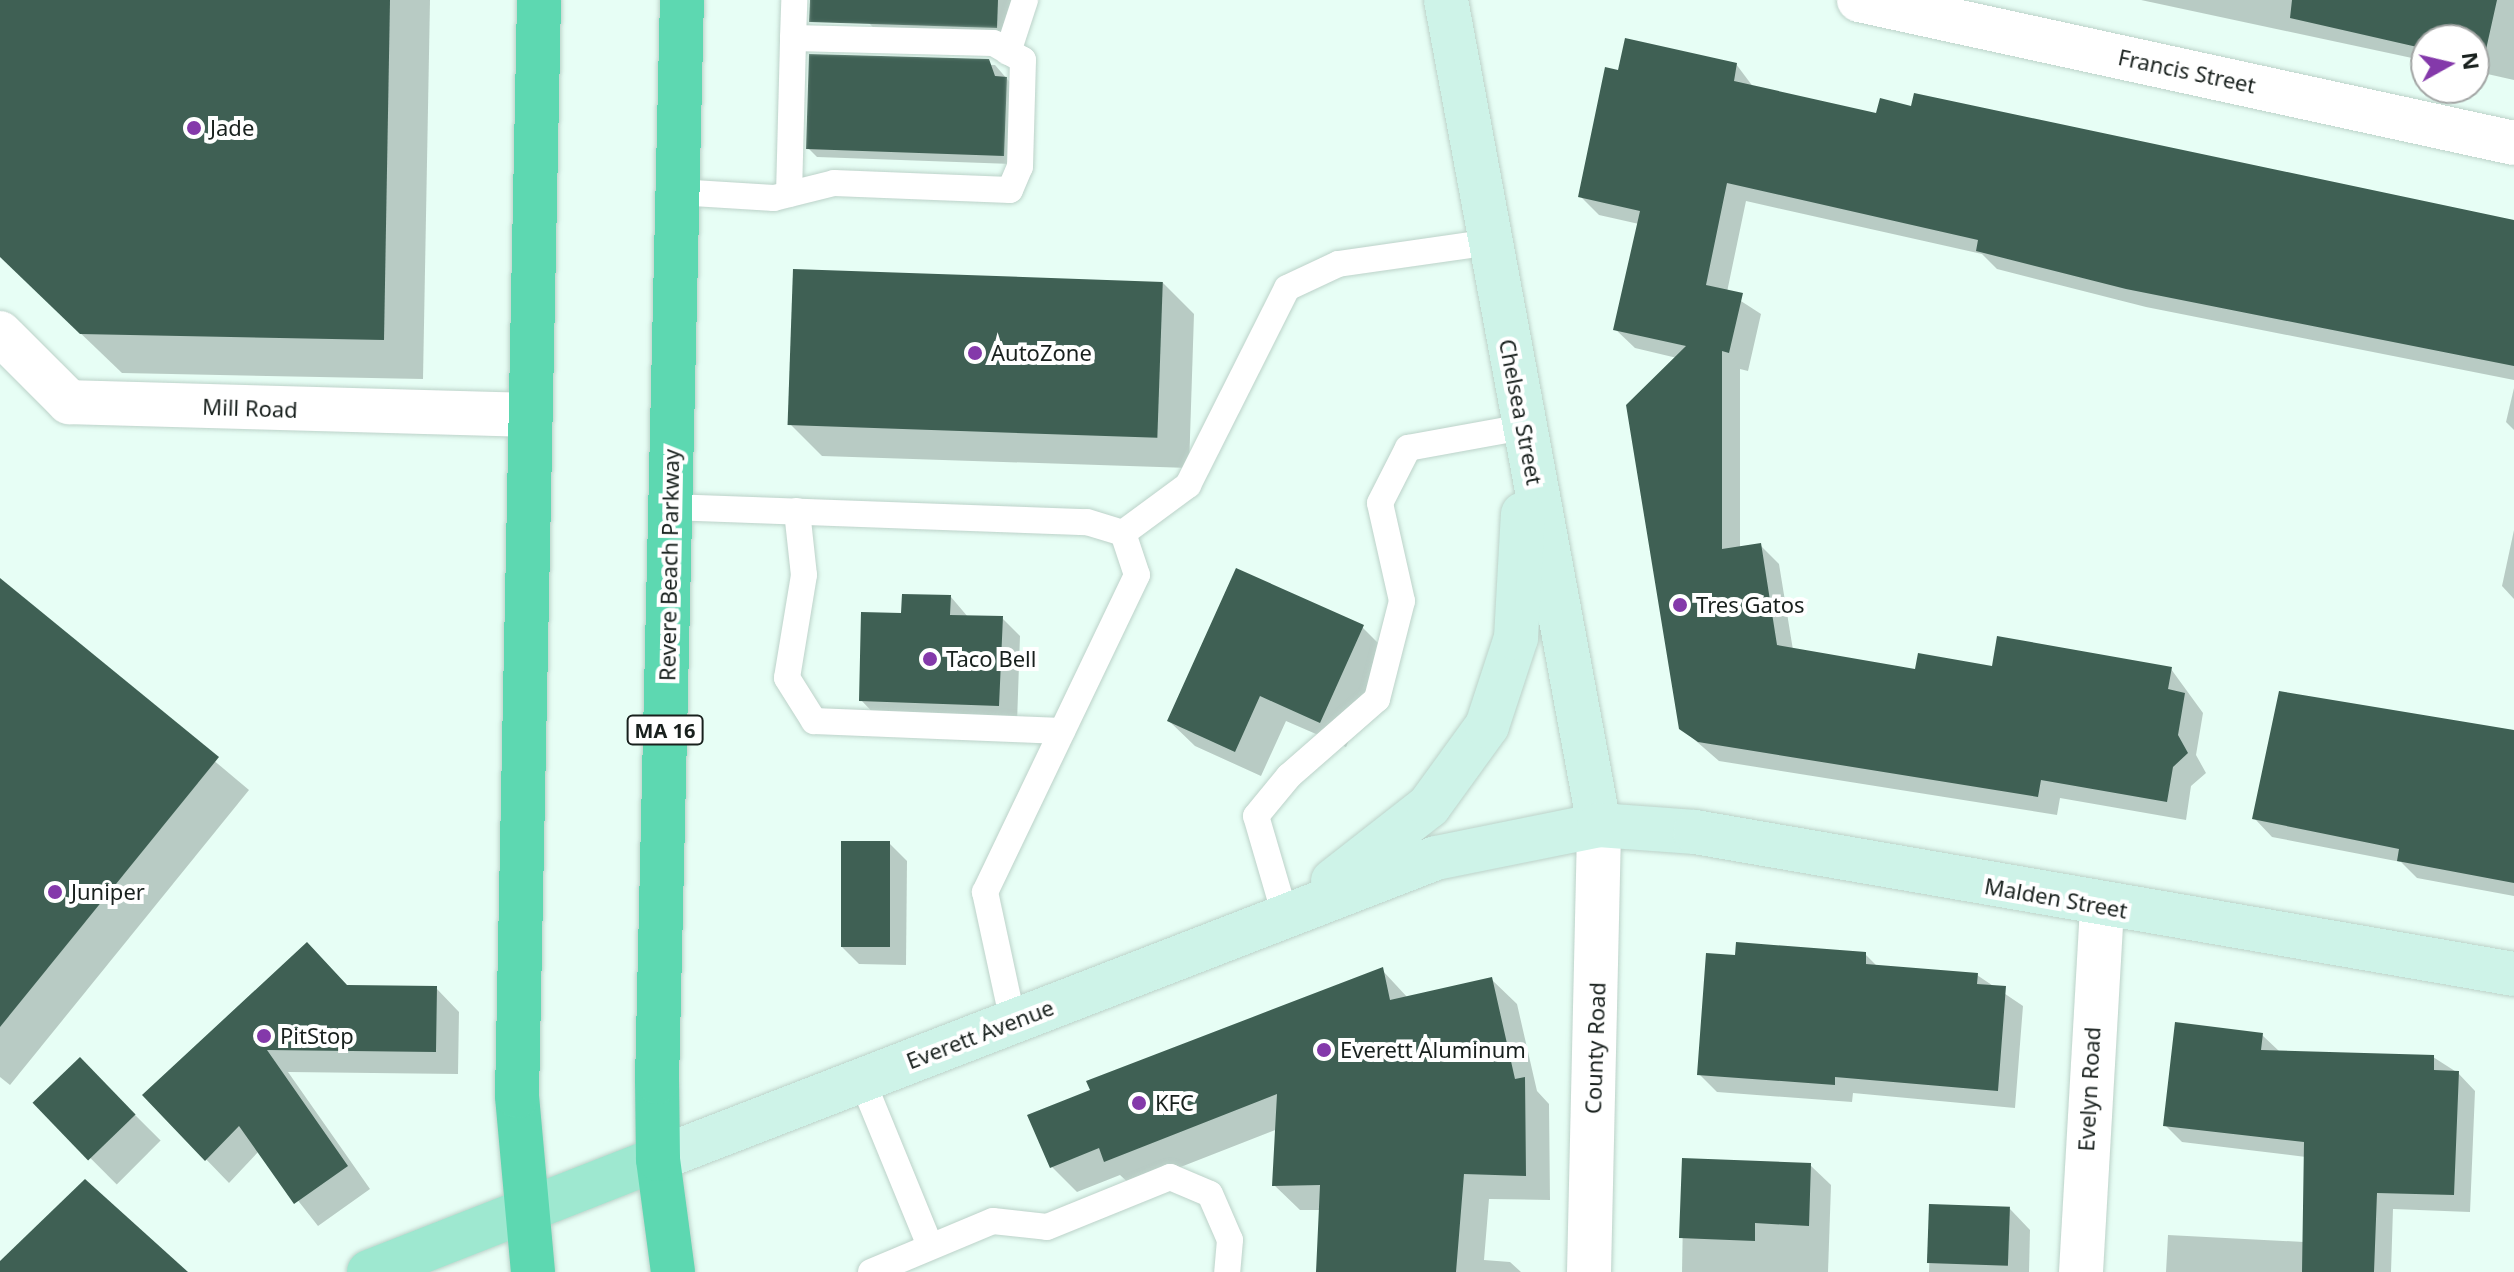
<!DOCTYPE html>
<html>
<head>
<meta charset="utf-8">
<style>
  body { margin:0 }
  #map { position:relative; width:2514px; height:1272px; overflow:hidden; background:#e7fef5; font-family:"Noto Sans",sans-serif }
  div>[style] { position:absolute }
  [style*='--x'] { left:calc(var(--x)*1px); top:calc(var(--y)*1px); width:calc(var(--w)*1px); rotate:calc(var(--a)*1deg) }
  .shadow>* { inset:0; background:#0003; transform-origin:0 0 }
  .building>* { inset:0; background:#3f6054; transform-origin:0 0 }
  .roads { filter:drop-shadow(0 0 2px #bcd2c9) drop-shadow(0 0 2px #bcd2c9) }
  .lane>* { height:26px; margin:-13px; padding:0 13px; transform-origin:13px; border-radius:13px; background:#fff }
  .street>* { height:44px; margin:-22px; padding:0 22px; transform-origin:22px; border-radius:22px; background:#fff }
  .secondary>* { height:44px; margin:-22px; padding:0 22px; transform-origin:22px; border-radius:22px; background:#cef3e8 }
  .primary>* { height:44px; margin:-22px; padding:0 22px; transform-origin:22px; border-radius:22px; background:#9ee8d0 }
  .highway>* { height:44px; margin:-22px; padding:0 22px; transform-origin:22px; border-radius:22px; background:#5dd8b1 }
  .dots>* { width:22px; height:22px; translate:-50% -50%; box-sizing:border-box; border:4px solid #fff; border-radius:50% }
  span { translate:-50% -50%; white-space:nowrap; text-align:center; line-height:1.15; -webkit-text-stroke:8px #fff; paint-order:stroke }
  .shield-label span { padding:2px 6px; background:#fff; border:2px solid; border-radius:6px; -webkit-text-stroke-width:0 }
  .shield-label { font-size:20px; color:#18201d; font-weight:700 }
  .street-label { font-size:22px; color:#18201d }
  .poi-label { font-size:22px; color:#18201d }
  .left { translate:0 -50%; text-align:left }
  .north { position:absolute; left:2410px; top:24px; width:80px; height:80px; box-sizing:border-box; background:#fff; border:2px solid #a3a6a5; border-radius:50%; rotate:82deg; font-size:22px; font-weight:700; line-height:32px; text-align:center; color:#18201d }
  .north::after { content:''; display:block; margin:auto; width:28px; height:36px; background:#8439aa; clip-path:polygon(50% 0,100% 100%,50% 72%,0 100%) }
</style>
</head>
<body>
<div id="map">
  <div class="shadow">
    <i style="clip-path:polygon(0 0,430px 0,423px 379px,122px 373px,0 256px)"></i>
    <i style="clip-path:polygon(869px 0,1016px 0,1014px 45px,886px 41px,869px 23px)"></i>
    <i style="clip-path:polygon(2141px 0,2514px 0,2514px 80px,2474px 71px,2474px 40px,2426px 40px,2426px 61px)"></i>
    <i style="clip-path:polygon(868px 58px,995px 65px,1014px 87px,1012px 164px,817px 157px,808px 148px)"></i>
    <i style="clip-path:polygon(1736px 64px,1754px 88px,1878px 116px,2514px 238px,2514px 380px,2146px 307px,1997px 269px,1982px 254px,1746px 201px,1727px 292px,1761px 314px,1748px 371px,1740px 369px,1740px 548px,1760px 545px,1779px 564px,1793px 650px,1917px 671px,2171px 669px,2203px 713px,2196px 755px,2206px 773px,2191px 786px,2186px 820px,2060px 798px,2057px 815px,1719px 761px,1681px 728px,1677px 358px,1635px 348px,1615px 329px,1639px 224px,1599px 215px,1580px 196px,1620px 72px)"></i>
    <i style="clip-path:polygon(1162px 282px,1194px 314px,1189px 468px,822px 456px,790px 424px)"></i>
    <i style="clip-path:polygon(2514px 388px,2514px 430px,2506px 422px)"></i>
    <i style="clip-path:polygon(2514px 530px,2514px 599px,2502px 586px)"></i>
    <i style="clip-path:polygon(0 581px,249px 790px,10px 1085px,0 1077px)"></i>
    <i style="clip-path:polygon(951px 597px,968px 617px,1002px 618px,1020px 636px,1017px 723px,878px 718px,861px 700px,903px 615px)"></i>
    <i style="clip-path:polygon(1362px 627px,1388px 653px,1346px 747px,1286px 721px,1261px 776px,1195px 746px,1169px 721px)"></i>
    <i style="clip-path:polygon(2514px 736px,2514px 896px,2417px 878px,2401px 862px,2272px 837px,2255px 819px)"></i>
    <i style="clip-path:polygon(889px 843px,907px 861px,906px 965px,859px 964px,841px 946px)"></i>
    <i style="clip-path:polygon(1865px 954px,1878px 967px,1977px 975px,2023px 1006px,2015px 1108px,1853px 1093px,1852px 1102px,1717px 1092px,1699px 1074px,1737px 957px)"></i>
    <i style="clip-path:polygon(1382px 970px,1408px 998px,1491px 979px,1517px 1004px,1537px 1091px,1549px 1104px,1550px 1200px,1489px 1199px,1484px 1260px,1510px 1262px,1521px 1272px,1318px 1272px,1321px 1210px,1300px 1210px,1274px 1185px,1278px 1129px,1132px 1186px,1120px 1175px,1077px 1192px,1052px 1167px)"></i>
    <i style="clip-path:polygon(348px 987px,436px 988px,459px 1012px,458px 1074px,288px 1072px,370px 1189px,318px 1226px,259px 1151px,229px 1183px,144px 1095px)"></i>
    <i style="clip-path:polygon(2262px 1035px,2280px 1052px,2433px 1057px,2458px 1073px,2475px 1091px,2470px 1212px,2393px 1209px,2391px 1272px,2166px 1272px,2168px 1235px,2304px 1242px,2306px 1157px,2182px 1142px,2165px 1125px)"></i>
    <i style="left:80px;top:1060px;width:114px;height:62px;rotate:45deg"></i>
    <i style="clip-path:polygon(1684px 1160px,1810px 1165px,1831px 1185px,1828px 1272px,1682px 1272px)"></i>
    <i style="clip-path:polygon(1931px 1206px,2010px 1209px,2030px 1230px,2029px 1272px,1929px 1272px)"></i>
  </div>
  <div class="building">
    <i style="clip-path:polygon(0 0,390px 0,384px 340px,80px 334px,0 257px)"></i>
    <i style="clip-path:polygon(810px 0,998px 0,997px 28px,809px 22px)"></i>
    <i style="clip-path:polygon(2292px 0,2497px 0,2485px 54px,2474px 51px,2474px 40px,2426px 39px,2426px 49px,2290px 18px)"></i>
    <i style="clip-path:polygon(1625px 38px,1737px 63px,1734px 81px,1876px 113px,1880px 98px,1911px 106px,1914px 93px,2514px 220px,2514px 366px,2126px 289px,1976px 251px,1978px 240px,1727px 183px,1706px 285px,1743px 293px,1729px 353px,1722px 351px,1722px 549px,1761px 543px,1777px 645px,1915px 669px,1918px 653px,1992px 666px,1997px 636px,2172px 667px,2168px 689px,2185px 693px,2178px 735px,2188px 753px,2173px 767px,2167px 802px,2041px 780px,2038px 797px,1698px 742px,1679px 729px,1626px 405px,1686px 346px,1613px 330px,1640px 211px,1578px 197px,1605px 67px,1618px 70px)"></i>
    <i style="clip-path:polygon(809px 54px,989px 59px,995px 76px,1007px 77px,1004px 156px,806px 149px)"></i>
    <i style="left:793px;top:269px;width:370px;height:156px;rotate:2deg"></i>
    <i style="clip-path:polygon(1236px 568px,1364px 625px,1320px 723px,1260px 696px,1235px 752px,1167px 721px)"></i>
    <i style="clip-path:polygon(0 578px,219px 757px,0 1027px)"></i>
    <i style="clip-path:polygon(902px 594px,951px 595px,950px 615px,1003px 616px,999px 706px,859px 701px,861px 612px,901px 613px)"></i>
    <i style="clip-path:polygon(2279px 691px,2514px 730px,2514px 883px,2397px 861px,2399px 849px,2252px 819px)"></i>
    <i style="left:841px;top:841px;width:49px;height:106px"></i>
    <i style="clip-path:polygon(307px 942px,347px 985px,437px 986px,436px 1052px,267px 1050px,348px 1166px,294px 1204px,239px 1126px,205px 1161px,142px 1095px)"></i>
    <i style="clip-path:polygon(1736px 942px,1866px 952px,1866px 964px,1978px 973px,1977px 984px,2006px 986px,1998px 1091px,1835px 1077px,1835px 1085px,1697px 1075px,1706px 953px,1735px 955px)"></i>
    <i style="clip-path:polygon(1383px 967px,1390px 1000px,1492px 977px,1515px 1079px,1525px 1077px,1526px 1176px,1464px 1174px,1456px 1272px,1316px 1272px,1320px 1185px,1272px 1186px,1277px 1094px,1104px 1162px,1099px 1148px,1050px 1168px,1027px 1115px,1090px 1090px,1086px 1081px)"></i>
    <i style="clip-path:polygon(2175px 1022px,2263px 1033px,2261px 1050px,2434px 1055px,2434px 1070px,2459px 1071px,2454px 1195px,2377px 1193px,2374px 1272px,2302px 1272px,2304px 1142px,2163px 1126px)"></i>
    <i style="left:80px;top:1057px;width:80px;height:66px;rotate:46deg"></i>
    <i style="clip-path:polygon(1682px 1158px,1811px 1163px,1809px 1226px,1755px 1223px,1755px 1241px,1679px 1238px)"></i>
    <i style="clip-path:polygon(85px 1179px,188px 1272px,0 1272px,0 1261px)"></i>
    <i style="left:1929px;top:1204px;width:81px;height:59px;rotate:2deg"></i>
  </div>
  <div class="roads">
    <div class="lane">
      <i style="--x:1008;--y:52;--w:55;--a:-71.9"></i>
      <i style="--x:677;--y:192;--w:97;--a:3.5"></i>
      <i style="--x:774;--y:198;--w:62;--a:-14"></i>
      <i style="--x:834;--y:183;--w:176;--a:2.3"></i>
      <i style="--x:1010;--y:190;--w:25;--a:-67"></i>
      <i style="--x:1020;--y:167;--w:107;--a:-88.4"></i>
      <i style="--x:1023;--y:60;--w:34;--a:-150"></i>
      <i style="--x:993;--y:43;--w:200;--a:-178.6"></i>
      <i style="--x:793;--y:38;--w:38;--a:-88"></i>
      <i style="--x:789;--y:194;--w:156;--a:-88.5"></i>
      <i style="--x:670;--y:507;--w:417;--a:2.1"></i>
      <i style="--x:1087;--y:522;--w:38;--a:17"></i>
      <i style="--x:1123;--y:533;--w:44;--a:71.6"></i>
      <i style="--x:1137;--y:575;--w:352;--a:115.6"></i>
      <i style="--x:985;--y:892;--w:132;--a:77.8"></i>
      <i style="--x:797;--y:511;--w:64;--a:83.8"></i>
      <i style="--x:804;--y:575;--w:104;--a:99.4"></i>
      <i style="--x:787;--y:678;--w:51;--a:57.9"></i>
      <i style="--x:814;--y:721;--w:248;--a:2.3"></i>
      <i style="--x:1123;--y:533;--w:81;--a:-36.4"></i>
      <i style="--x:1188;--y:485;--w:220;--a:-63.3"></i>
      <i style="--x:1287;--y:288;--w:56;--a:-25.2"></i>
      <i style="--x:1338;--y:264;--w:154;--a:-8.2"></i>
      <i style="--x:1285;--y:915;--w:103;--a:-106.3"></i>
      <i style="--x:1256;--y:816;--w:52;--a:-50.5"></i>
      <i style="--x:1289;--y:776;--w:117;--a:-41.2"></i>
      <i style="--x:1377;--y:699;--w:101;--a:-75.7"></i>
      <i style="--x:1402;--y:601;--w:100;--a:-102.7"></i>
      <i style="--x:1380;--y:503;--w:62;--a:-63"></i>
      <i style="--x:1408;--y:448;--w:118;--a:-10.3"></i>
      <i style="--x:862;--y:1080;--w:179;--a:67.7"></i>
      <i style="--x:871;--y:1272;--w:132;--a:-22.7"></i>
      <i style="--x:993;--y:1221;--w:54;--a:6.3"></i>
      <i style="--x:1047;--y:1227;--w:133;--a:-22.1"></i>
      <i style="--x:1170;--y:1177;--w:43;--a:23"></i>
      <i style="--x:1210;--y:1194;--w:50;--a:66.5"></i>
      <i style="--x:1230;--y:1240;--w:32;--a:95"></i>
    </div>
    <div class="street">
      <i style="--x:1859;--y:0;--w:670;--a:12.32"></i>
      <i style="--x:0;--y:333;--w:98;--a:45"></i>
      <i style="--x:69;--y:402;--w:459;--a:1.6"></i>
      <i style="--x:1589;--y:1272;--w:447;--a:-88.7"></i>
      <i style="--x:2081;--y:1272;--w:366;--a:-86.7"></i>
    </div>
    <div class="secondary">
      <i style="--x:1446;--y:0;--w:839;--a:79.49"></i>
      <i style="--x:1333;--y:881;--w:122;--a:-38"></i>
      <i style="--x:1429;--y:806;--w:99;--a:-54.1"></i>
      <i style="--x:1487;--y:726;--w:93;--a:-71.8"></i>
      <i style="--x:1516;--y:638;--w:124;--a:-86.8"></i>
      <i style="--x:658;--y:1159;--w:834;--a:-21.15"></i>
      <i style="--x:1436;--y:858;--w:166;--a:-11.4"></i>
      <i style="--x:1599;--y:825;--w:96;--a:4.2"></i>
      <i style="--x:1695;--y:832;--w:831;--a:9.84"></i>
    </div>
    <div class="primary">
      <i style="--x:369;--y:1272;--w:310;--a:-21.4"></i>
    </div>
    <div class="highway">
      <i style="--x:533;--y:1272;--w:177;--a:-95.2"></i>
      <i style="--x:517;--y:1096;--w:1096;--a:-88.85"></i>
      <i style="--x:673;--y:1272;--w:114;--a:-97.6"></i>
      <i style="--x:658;--y:1159;--w:77;--a:-90.7"></i>
      <i style="--x:657;--y:1082;--w:1082;--a:-88.68"></i>
    </div>
  </div>
  <div class="dots">
    <i style="left:194px;top:128px;background:#8439aa"></i>
    <i style="left:975px;top:353px;background:#8439aa"></i>
    <i style="left:1680px;top:605px;background:#8439aa"></i>
    <i style="left:930px;top:659px;background:#8439aa"></i>
    <i style="left:55px;top:892px;background:#8439aa"></i>
    <i style="left:264px;top:1036px;background:#8439aa"></i>
    <i style="left:1324px;top:1050px;background:#8439aa"></i>
    <i style="left:1139px;top:1103px;background:#8439aa"></i>
  </div>
  <div class="shield-label">
    <span style="left:665px;top:730px">MA 16</span>
  </div>
  <div class="street-label">
    <span style="left:2187px;top:71px;rotate:12deg">Francis Street</span>
    <span style="left:250px;top:408px;rotate:2deg">Mill Road</span>
    <span style="left:1521px;top:412px;rotate:79deg">Chelsea Street</span>
    <span style="left:669px;top:565px;rotate:-89deg">Revere Beach Parkway</span>
    <span style="left:2056px;top:898px;rotate:10deg">Malden Street</span>
    <span style="left:980px;top:1034px;rotate:-21deg">Everett Avenue</span>
    <span style="left:1595px;top:1048px;rotate:-88deg">County Road</span>
    <span style="left:2089px;top:1089px;rotate:-87deg">Evelyn Road</span>
  </div>
  <div class="poi-label">
    <span class="left" style="left:210px;top:128px">Jade</span>
    <span class="left" style="left:991px;top:353px">AutoZone</span>
    <span class="left" style="left:1696px;top:605px">Tres Gatos</span>
    <span class="left" style="left:946px;top:659px">Taco Bell</span>
    <span class="left" style="left:71px;top:892px">Juniper</span>
    <span class="left" style="left:280px;top:1036px">PitStop</span>
    <span class="left" style="left:1340px;top:1050px">Everett Aluminum</span>
    <span class="left" style="left:1155px;top:1103px">KFC</span>
  </div>
  <div class="north">N</div>
</div>
</body>
</html>
